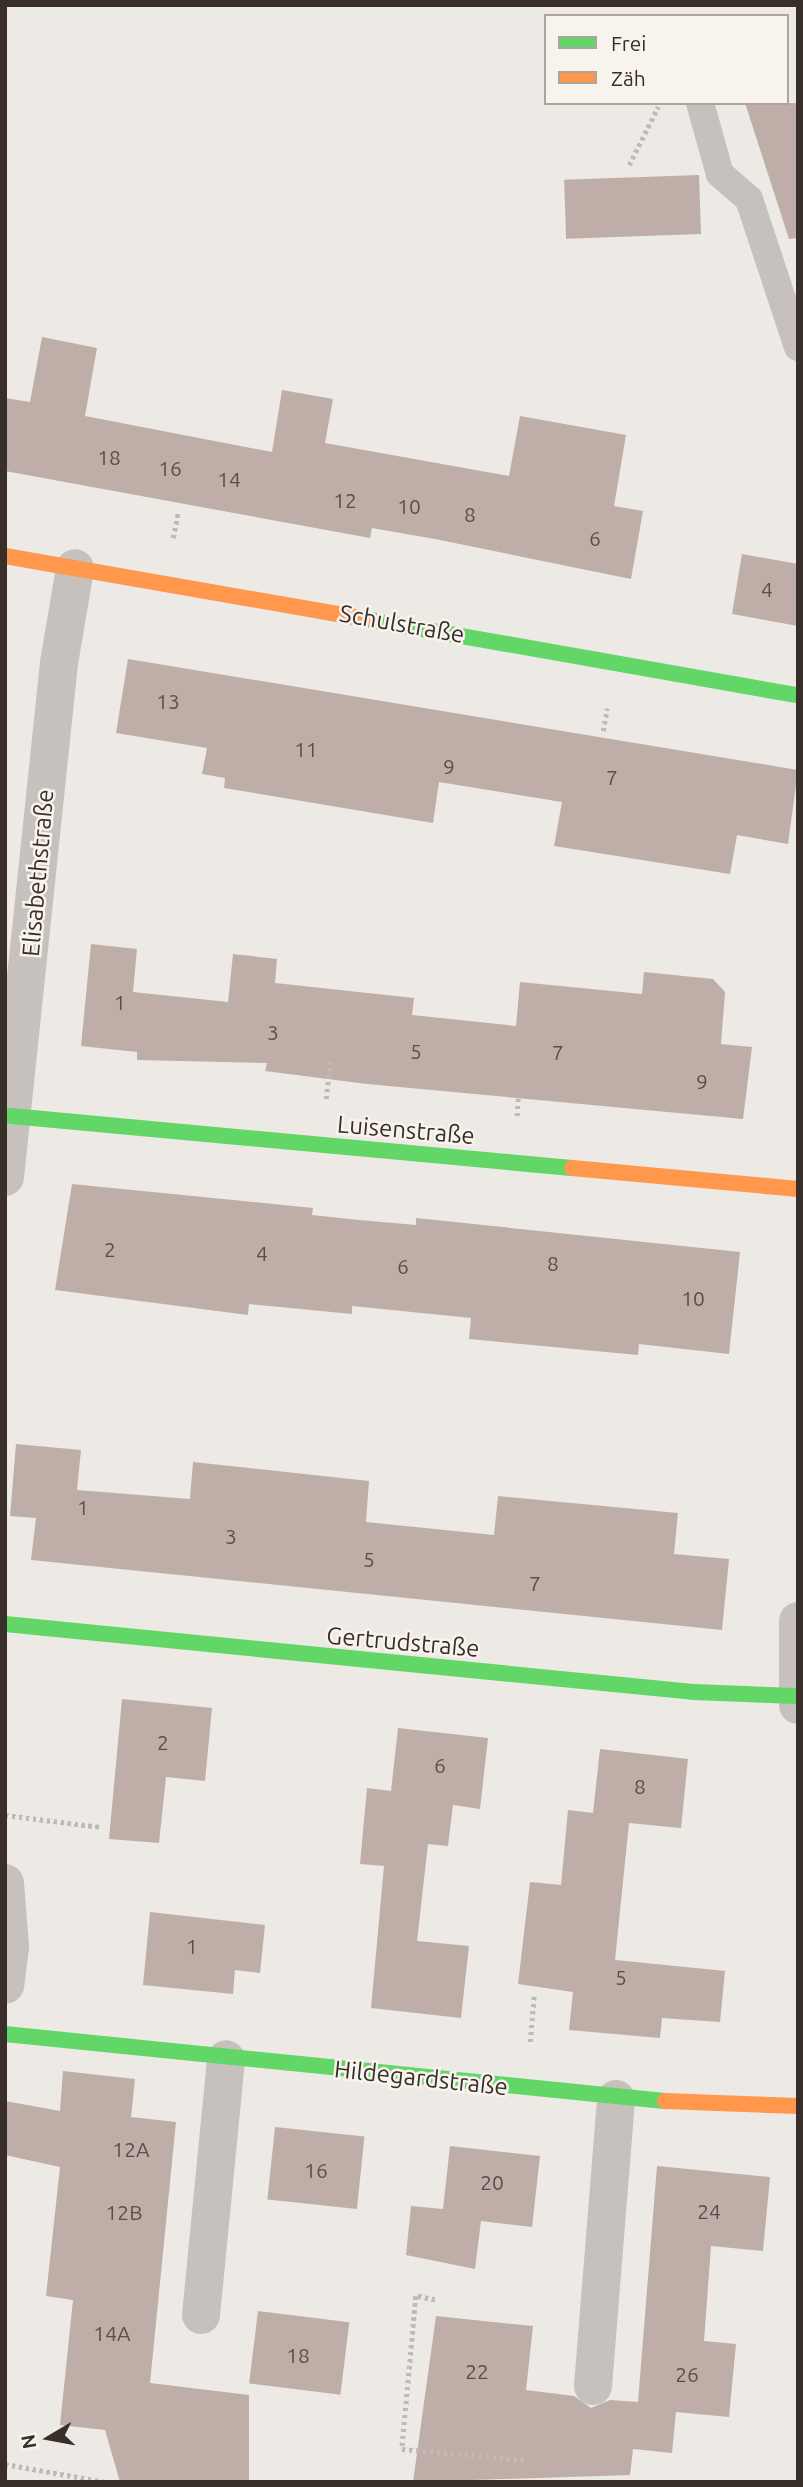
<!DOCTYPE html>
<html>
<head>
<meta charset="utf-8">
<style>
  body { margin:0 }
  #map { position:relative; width:803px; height:2487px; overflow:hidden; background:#ede9e4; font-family:Ubuntu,sans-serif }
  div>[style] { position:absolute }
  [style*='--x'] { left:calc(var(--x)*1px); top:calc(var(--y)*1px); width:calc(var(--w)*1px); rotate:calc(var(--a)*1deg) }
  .building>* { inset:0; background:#bfaea8; transform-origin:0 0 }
  .path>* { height:4.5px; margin-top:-2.25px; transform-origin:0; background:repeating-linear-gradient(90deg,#c0bab5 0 3.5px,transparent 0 7px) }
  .lane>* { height:28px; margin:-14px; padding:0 14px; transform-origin:14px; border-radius:14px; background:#c7c1bd }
  .street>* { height:38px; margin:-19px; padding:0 19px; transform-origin:19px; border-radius:19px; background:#c7c1bd }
  .fast>* { height:16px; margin:-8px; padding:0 8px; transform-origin:8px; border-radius:8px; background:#63d668 }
  .slow>* { height:16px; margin:-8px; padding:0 8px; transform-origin:8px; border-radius:8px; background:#ff974d }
  span { translate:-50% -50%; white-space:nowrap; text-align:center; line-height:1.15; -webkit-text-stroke:5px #f9f3ed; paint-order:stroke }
  .number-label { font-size:21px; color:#5a4f4a }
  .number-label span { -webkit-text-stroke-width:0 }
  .street-label { font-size:24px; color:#382f2b }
  .frame { position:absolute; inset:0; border:7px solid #382f2b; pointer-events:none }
  .legend { position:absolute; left:544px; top:14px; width:245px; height:91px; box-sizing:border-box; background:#f9f3ed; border:2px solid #aca59f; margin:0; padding:9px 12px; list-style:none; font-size:21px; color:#382f2b }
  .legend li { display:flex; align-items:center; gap:14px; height:35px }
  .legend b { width:35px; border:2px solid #aca59f }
  .north { position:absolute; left:14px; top:2403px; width:70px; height:70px; -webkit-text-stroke:5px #f9f3ed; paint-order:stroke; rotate:260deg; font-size:19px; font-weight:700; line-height:28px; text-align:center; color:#382f2b }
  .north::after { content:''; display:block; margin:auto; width:24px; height:32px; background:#382f2b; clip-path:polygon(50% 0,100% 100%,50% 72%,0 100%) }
</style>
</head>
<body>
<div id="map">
  <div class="building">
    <i style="clip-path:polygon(745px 103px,798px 103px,798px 238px,789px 239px)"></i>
    <i style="left:699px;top:175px;width:59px;height:135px;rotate:88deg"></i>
    <i style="clip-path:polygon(42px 337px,97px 348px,85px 416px,272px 452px,282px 390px,333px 399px,325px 443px,509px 476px,520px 416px,626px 435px,614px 506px,643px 511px,631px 579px,435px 539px,372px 528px,370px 538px,5px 471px,5px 398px,30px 402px)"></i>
    <i style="clip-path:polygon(742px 554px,798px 564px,798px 626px,732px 614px)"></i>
    <i style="clip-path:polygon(128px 659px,798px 770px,788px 844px,737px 835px,730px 874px,554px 846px,562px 802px,439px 782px,433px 823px,224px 788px,225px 778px,202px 774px,207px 748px,116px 733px)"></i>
    <i style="clip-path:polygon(91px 944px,137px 949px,133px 992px,228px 1002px,233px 954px,277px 959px,275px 983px,414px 998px,412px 1015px,516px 1026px,520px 982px,642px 994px,644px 972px,713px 979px,725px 992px,721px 1044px,752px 1047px,743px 1119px,367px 1084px,265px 1071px,267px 1063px,137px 1060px,137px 1052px,81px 1046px)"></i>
    <i style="clip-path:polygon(72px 1184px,313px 1208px,312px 1215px,359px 1220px,416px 1225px,416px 1218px,740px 1252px,729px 1354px,639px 1344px,638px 1355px,469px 1339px,471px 1318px,352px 1306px,352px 1314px,249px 1304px,248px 1315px,55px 1290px)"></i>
    <i style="clip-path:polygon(16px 1444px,81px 1450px,77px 1490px,190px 1499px,193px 1462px,369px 1481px,366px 1522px,494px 1535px,498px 1496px,678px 1513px,674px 1554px,729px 1559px,722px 1630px,31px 1560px,36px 1518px,10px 1516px)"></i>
    <i style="clip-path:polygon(122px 1699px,212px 1708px,205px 1781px,166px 1777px,159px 1843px,109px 1839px)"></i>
    <i style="clip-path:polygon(398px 1728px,488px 1738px,480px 1809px,453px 1805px,448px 1846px,428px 1844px,417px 1941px,469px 1946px,461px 2018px,371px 2008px,384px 1866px,360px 1864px,367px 1788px,391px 1791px)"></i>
    <i style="clip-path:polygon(600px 1749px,688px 1759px,681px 1828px,629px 1823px,615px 1960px,725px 1971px,720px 2022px,662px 2018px,660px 2038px,569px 2030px,573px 1992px,518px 1984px,530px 1882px,561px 1885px,568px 1810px,593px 1813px)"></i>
    <i style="clip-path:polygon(150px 1912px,265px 1925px,260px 1973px,235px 1970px,233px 1994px,143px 1985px)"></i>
    <i style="clip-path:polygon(63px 2071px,135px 2079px,131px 2117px,176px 2122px,150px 2383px,249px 2395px,249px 2482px,120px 2482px,105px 2430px,60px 2425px,73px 2300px,46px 2296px,60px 2167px,5px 2155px,5px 2101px,60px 2111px)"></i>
    <i style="left:275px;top:2127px;width:90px;height:73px;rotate:6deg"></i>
    <i style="clip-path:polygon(450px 2146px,540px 2156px,532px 2227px,481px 2221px,475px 2269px,406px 2255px,411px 2206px,443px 2209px)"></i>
    <i style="clip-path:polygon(657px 2166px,770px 2177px,763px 2251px,711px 2246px,704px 2341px,736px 2344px,729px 2417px,676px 2412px,672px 2453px,633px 2449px,630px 2475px,413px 2482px,436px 2316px,533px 2326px,526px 2390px,574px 2396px,591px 2408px,610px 2400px,638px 2402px)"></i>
    <i style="left:258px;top:2311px;width:92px;height:73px;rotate:7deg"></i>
  </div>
  <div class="path">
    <i style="--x:629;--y:165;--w:65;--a:-63.4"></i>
    <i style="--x:173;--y:538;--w:26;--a:-79"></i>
    <i style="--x:603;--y:731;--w:23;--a:-80"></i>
    <i style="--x:326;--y:1099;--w:38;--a:-84"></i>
    <i style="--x:517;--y:1116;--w:18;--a:-87"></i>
    <i style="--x:5;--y:1815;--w:97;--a:7.1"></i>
    <i style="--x:530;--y:2042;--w:48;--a:-85.2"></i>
    <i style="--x:435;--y:2300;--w:19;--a:-168"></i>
    <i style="--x:416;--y:2296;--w:154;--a:95.2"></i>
    <i style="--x:402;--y:2449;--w:124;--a:5.1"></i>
    <i style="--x:5;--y:2464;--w:102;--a:10.2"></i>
  </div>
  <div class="lane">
    <i style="--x:700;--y:103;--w:74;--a:74.3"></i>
    <i style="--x:720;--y:174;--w:38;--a:41"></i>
    <i style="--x:749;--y:199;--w:156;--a:71.7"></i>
  </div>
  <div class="street">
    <i style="--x:5;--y:1177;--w:517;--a:-84"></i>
    <i style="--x:59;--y:663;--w:96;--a:-80.4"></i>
    <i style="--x:798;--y:1621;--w:84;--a:90"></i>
    <i style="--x:5;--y:1883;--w:64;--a:85.5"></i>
    <i style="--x:10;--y:1947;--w:38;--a:97"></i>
    <i style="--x:201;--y:2315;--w:257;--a:-84.4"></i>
    <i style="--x:593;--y:2386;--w:288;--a:-85.4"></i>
  </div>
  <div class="fast">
    <i style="--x:365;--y:619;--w:440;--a:10"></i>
    <i style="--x:11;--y:1116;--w:563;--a:5.3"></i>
    <i style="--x:5;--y:1624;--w:691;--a:5.64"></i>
    <i style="--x:693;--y:1692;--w:104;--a:2.2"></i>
    <i style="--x:5;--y:2034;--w:663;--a:5.8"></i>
  </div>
  <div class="slow">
    <i style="--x:5;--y:556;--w:365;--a:9.9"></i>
    <i style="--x:572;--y:1168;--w:227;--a:5.3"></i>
    <i style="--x:665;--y:2101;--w:133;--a:2.2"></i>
  </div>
  <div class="number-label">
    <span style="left:109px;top:457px">18</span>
    <span style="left:170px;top:468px">16</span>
    <span style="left:229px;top:479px">14</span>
    <span style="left:345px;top:500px">12</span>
    <span style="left:409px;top:506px">10</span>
    <span style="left:470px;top:514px">8</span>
    <span style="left:595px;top:538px">6</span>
    <span style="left:767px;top:589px">4</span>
    <span style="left:168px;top:701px">13</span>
    <span style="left:306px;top:749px">11</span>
    <span style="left:449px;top:766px">9</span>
    <span style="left:612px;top:777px">7</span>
    <span style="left:120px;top:1002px">1</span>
    <span style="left:273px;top:1032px">3</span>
    <span style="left:416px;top:1051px">5</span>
    <span style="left:558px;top:1052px">7</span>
    <span style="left:702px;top:1081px">9</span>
    <span style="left:110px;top:1249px">2</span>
    <span style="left:262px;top:1253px">4</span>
    <span style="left:553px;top:1263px">8</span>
    <span style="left:403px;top:1266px">6</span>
    <span style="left:693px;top:1298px">10</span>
    <span style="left:83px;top:1507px">1</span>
    <span style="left:231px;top:1536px">3</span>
    <span style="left:369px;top:1559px">5</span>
    <span style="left:535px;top:1583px">7</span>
    <span style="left:163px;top:1742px">2</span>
    <span style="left:440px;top:1765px">6</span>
    <span style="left:640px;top:1786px">8</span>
    <span style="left:192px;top:1946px">1</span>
    <span style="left:621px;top:1977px">5</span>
    <span style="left:131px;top:2149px">12A</span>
    <span style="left:316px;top:2170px">16</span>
    <span style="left:492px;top:2182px">20</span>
    <span style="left:709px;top:2211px">24</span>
    <span style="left:124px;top:2212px">12B</span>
    <span style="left:112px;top:2333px">14A</span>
    <span style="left:298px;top:2355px">18</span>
    <span style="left:477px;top:2371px">22</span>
    <span style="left:687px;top:2374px">26</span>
  </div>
  <div class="street-label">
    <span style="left:402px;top:624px;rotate:10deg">Schulstraße</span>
    <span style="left:38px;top:873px;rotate:-85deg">Elisabethstraße</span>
    <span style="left:406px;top:1130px;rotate:5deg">Luisenstraße</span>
    <span style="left:403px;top:1642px;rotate:5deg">Gertrudstraße</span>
    <span style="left:421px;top:2078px;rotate:6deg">Hildegardstraße</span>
  </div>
  <div class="frame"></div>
  <ul class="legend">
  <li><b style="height:9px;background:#63d668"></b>Frei</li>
  <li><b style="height:9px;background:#ff974d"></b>Zäh</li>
  </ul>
  <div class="north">N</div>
</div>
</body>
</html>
